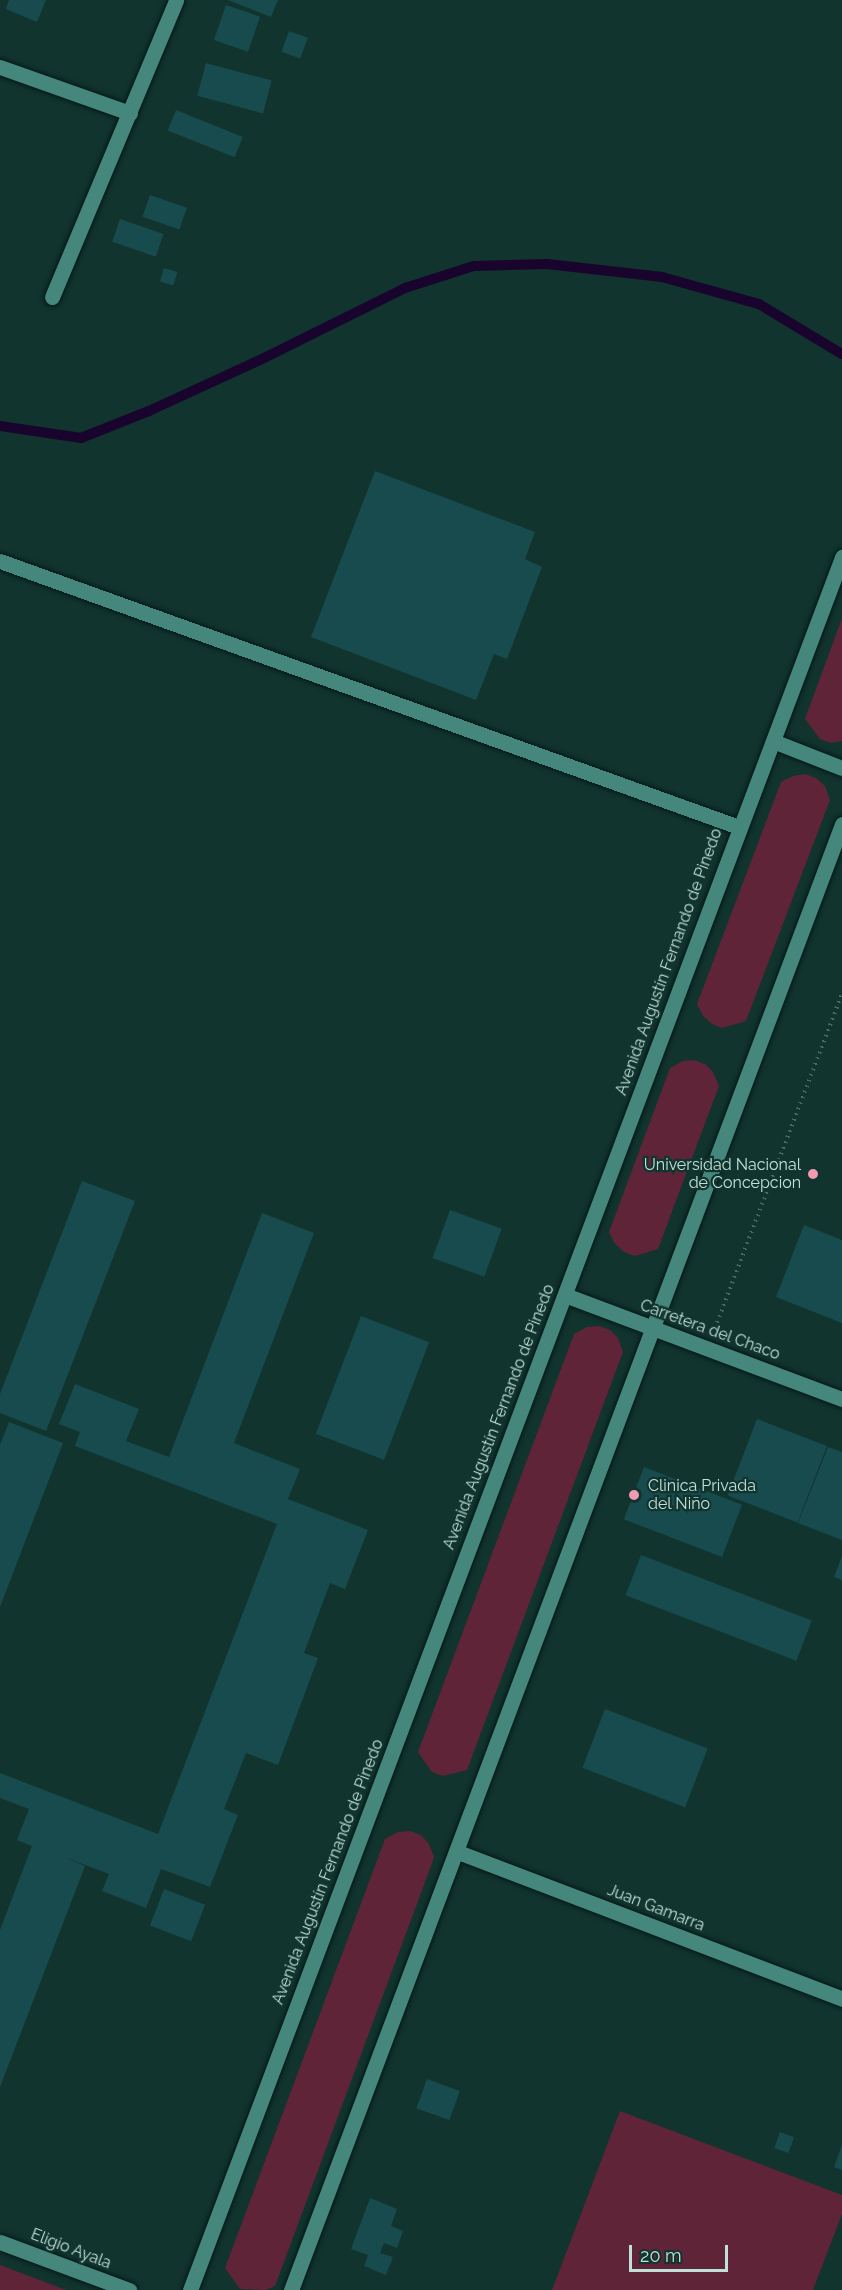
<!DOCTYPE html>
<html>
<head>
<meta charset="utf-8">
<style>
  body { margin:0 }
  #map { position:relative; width:842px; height:2290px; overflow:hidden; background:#11342e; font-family:Raleway,sans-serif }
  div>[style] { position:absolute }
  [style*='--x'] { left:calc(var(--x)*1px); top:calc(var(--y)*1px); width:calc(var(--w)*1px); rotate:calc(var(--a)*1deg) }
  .green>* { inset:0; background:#5f2438 }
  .stream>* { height:10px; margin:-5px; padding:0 5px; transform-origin:5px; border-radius:5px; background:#18042d }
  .building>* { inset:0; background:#184b4e; transform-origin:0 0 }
  .path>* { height:4px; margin-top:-2px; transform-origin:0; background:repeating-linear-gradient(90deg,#486a64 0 1.5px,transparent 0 6px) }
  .roads { filter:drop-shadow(0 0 2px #051916) drop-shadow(0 0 2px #051916) }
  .minor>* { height:15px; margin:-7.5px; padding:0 7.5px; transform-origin:7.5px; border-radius:7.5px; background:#46877d }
  .dots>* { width:16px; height:16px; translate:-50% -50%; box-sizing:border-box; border:3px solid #11342e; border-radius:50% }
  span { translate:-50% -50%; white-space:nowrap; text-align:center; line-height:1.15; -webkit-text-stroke:4.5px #11342e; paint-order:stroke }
  .street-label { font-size:16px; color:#c0e0d9 }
  .poi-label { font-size:16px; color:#c0e0d9 }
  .right { translate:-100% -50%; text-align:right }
  .left { translate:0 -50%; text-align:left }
  .scale { position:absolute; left:629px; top:2245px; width:99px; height:27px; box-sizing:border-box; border:3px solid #c0e0d9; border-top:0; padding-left:8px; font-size:18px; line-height:21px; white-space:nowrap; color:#c0e0d9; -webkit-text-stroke:4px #11342e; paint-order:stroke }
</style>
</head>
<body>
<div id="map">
  <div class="green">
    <i style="clip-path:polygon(842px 618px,842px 741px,831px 743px,820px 739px,805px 719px)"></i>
    <i style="clip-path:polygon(805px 774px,816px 778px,825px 786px,830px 800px,746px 1021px,722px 1028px,712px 1024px,703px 1016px,697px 1004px,781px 782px,793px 776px)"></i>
    <i style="clip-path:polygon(694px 1060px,705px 1064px,713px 1072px,719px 1086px,658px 1249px,635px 1256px,624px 1252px,615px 1244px,609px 1232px,670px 1068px,683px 1061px)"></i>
    <i style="clip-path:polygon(599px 1326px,610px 1330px,618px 1338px,623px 1352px,467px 1770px,443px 1776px,432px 1772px,418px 1752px,574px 1334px,587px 1327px)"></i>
    <i style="clip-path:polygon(410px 1831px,421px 1835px,429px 1844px,434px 1857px,431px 1866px,275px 2286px,266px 2290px,240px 2289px,225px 2268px,385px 1839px,398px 1832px)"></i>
    <i style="clip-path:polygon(620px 2111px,842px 2195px,842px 2214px,813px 2290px,552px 2290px)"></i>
    <i style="clip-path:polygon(0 2265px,66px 2290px,0 2290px)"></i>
  </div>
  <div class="stream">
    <i style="--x:0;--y:426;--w:82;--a:8.4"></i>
    <i style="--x:81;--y:438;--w:73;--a:-21.7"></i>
    <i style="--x:149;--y:411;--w:124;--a:-24.7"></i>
    <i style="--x:262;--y:359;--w:160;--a:-26.4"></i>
    <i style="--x:405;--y:288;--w:72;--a:-17.7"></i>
    <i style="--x:474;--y:266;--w:73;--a:-1.6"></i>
    <i style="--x:547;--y:264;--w:116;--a:6.4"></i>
    <i style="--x:662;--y:277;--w:101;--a:15.6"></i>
    <i style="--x:759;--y:304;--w:97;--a:31.1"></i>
  </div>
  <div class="building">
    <i style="clip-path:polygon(9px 0,46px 0,37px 22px,6px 9px)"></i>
    <i style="clip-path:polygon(228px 0,278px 0,271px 17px)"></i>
    <i style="left:226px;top:5px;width:36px;height:37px;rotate:19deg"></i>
    <i style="left:289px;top:31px;width:20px;height:22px;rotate:20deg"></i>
    <i style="left:206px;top:63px;width:68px;height:34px;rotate:15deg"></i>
    <i style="left:176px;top:110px;width:72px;height:22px;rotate:22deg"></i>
    <i style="left:150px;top:195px;width:39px;height:23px;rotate:19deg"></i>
    <i style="left:120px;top:219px;width:46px;height:24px;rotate:19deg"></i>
    <i style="left:164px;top:268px;width:14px;height:14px;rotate:17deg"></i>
    <i style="clip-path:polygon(375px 471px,535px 532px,525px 559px,542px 567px,507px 659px,494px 654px,476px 700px,311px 637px)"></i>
    <i style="clip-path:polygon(82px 1181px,135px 1201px,46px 1431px,0 1413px,0 1394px)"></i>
    <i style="left:450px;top:1210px;width:55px;height:51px;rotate:20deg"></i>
    <i style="clip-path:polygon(262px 1213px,314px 1233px,234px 1443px,300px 1469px,288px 1499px,368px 1530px,345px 1589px,330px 1583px,304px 1653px,318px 1658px,278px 1765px,246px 1753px,224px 1809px,238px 1815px,210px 1887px,161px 1869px,146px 1908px,102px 1891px,109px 1874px,64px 1857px,85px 1866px,0 2087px,0 1930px,32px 1846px,17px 1840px,29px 1809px,0 1798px,0 1773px,158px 1834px,277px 1524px,75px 1446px,80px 1432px,59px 1424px,75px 1384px,139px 1409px,126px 1441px,169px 1457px)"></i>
    <i style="clip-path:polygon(804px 1225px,842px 1240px,842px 1323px,776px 1297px)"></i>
    <i style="left:361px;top:1316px;width:73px;height:126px;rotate:21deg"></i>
    <i style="left:757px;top:1419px;width:75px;height:82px;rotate:21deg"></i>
    <i style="clip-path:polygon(9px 1422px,63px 1443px,0 1607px,0 1445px)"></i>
    <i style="clip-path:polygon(828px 1447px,842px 1452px,842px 1540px,798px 1523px)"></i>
    <i style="left:644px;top:1467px;width:105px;height:56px;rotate:21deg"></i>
    <i style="left:641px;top:1555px;width:183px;height:43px;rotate:21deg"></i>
    <i style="clip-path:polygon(842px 1556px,842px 1580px,834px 1577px)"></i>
    <i style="left:605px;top:1709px;width:110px;height:63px;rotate:21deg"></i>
    <i style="left:164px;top:1889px;width:44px;height:39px;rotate:21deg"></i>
    <i style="left:427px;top:2079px;width:35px;height:31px;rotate:20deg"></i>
    <i style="left:780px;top:2132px;width:15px;height:17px;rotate:20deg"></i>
    <i style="clip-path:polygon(842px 2145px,842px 2170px,834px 2167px)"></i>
    <i style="clip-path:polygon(370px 2198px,397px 2209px,391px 2226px,403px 2231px,397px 2248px,384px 2243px,380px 2253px,393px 2257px,386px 2275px,364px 2266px,368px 2255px,351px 2249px)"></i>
  </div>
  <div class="path">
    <i style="--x:715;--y:1328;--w:358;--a:-69.2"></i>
  </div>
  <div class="roads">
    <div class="minor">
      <i style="--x:0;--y:67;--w:138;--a:19.5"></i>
      <i style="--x:52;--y:297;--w:322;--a:-67.3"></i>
      <i style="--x:0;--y:561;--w:785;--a:19.8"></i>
      <i style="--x:773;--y:741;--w:74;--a:21.4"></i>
      <i style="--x:565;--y:1295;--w:296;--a:20.6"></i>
      <i style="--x:458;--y:1852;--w:411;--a:20.9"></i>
      <i style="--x:0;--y:2242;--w:138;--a:20.4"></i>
      <i style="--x:190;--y:2290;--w:1852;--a:-69.38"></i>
      <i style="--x:291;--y:2290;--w:1566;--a:-69.4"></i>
    </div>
  </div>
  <div class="dots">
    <i style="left:813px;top:1174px;background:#f19ab2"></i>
    <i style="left:634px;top:1495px;background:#f19ab2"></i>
  </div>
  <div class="street-label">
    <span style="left:669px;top:962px;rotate:-70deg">Avenida Augustín Fernando de Pinedo</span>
    <span style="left:710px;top:1330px;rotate:20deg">Carretera del Chaco</span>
    <span style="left:499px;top:1417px;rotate:-69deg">Avenida Augustín Fernando de Pinedo</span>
    <span style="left:328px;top:1872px;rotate:-69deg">Avenida Augustín Fernando de Pinedo</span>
    <span style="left:656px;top:1908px;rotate:21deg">Juan Gamarra</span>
    <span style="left:71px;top:2249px;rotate:21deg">Eligio Ayala</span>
  </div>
  <div class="poi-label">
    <span class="right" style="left:801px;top:1174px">Universidad Nacional<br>de Concepcion</span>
    <span class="left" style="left:648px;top:1495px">Clinica Privada<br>del Niño</span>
  </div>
  <div class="scale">20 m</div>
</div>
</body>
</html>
